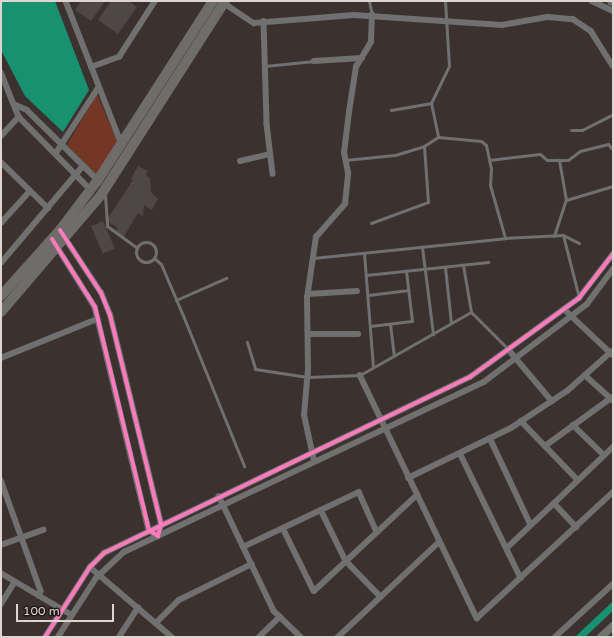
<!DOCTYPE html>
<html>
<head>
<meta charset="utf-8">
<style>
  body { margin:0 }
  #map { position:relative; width:614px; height:638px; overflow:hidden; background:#3b322f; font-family:"Varela Round",sans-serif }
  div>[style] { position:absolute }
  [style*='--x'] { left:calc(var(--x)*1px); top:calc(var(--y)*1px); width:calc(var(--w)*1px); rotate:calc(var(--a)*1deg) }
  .green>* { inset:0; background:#753725 }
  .water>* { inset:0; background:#179170 }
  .canal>* { height:7px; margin:-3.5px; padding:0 3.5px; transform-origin:3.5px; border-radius:3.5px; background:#179170 }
  .building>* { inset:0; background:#4f4745; transform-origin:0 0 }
  .lane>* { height:3px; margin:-1.5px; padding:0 1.5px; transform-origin:1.5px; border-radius:1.5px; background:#6f706f }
  .lane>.ring { margin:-1.5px; padding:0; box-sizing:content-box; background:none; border:3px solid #6f706f; border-radius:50% }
  .street>* { height:5.5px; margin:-2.75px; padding:0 2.75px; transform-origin:2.75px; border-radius:2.75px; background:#6f706f }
  .secondary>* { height:8px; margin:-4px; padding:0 4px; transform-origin:4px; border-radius:4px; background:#727270 }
  .highway>* { height:10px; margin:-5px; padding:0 5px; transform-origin:5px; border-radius:5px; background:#6e6d6a }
  .cycleway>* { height:4px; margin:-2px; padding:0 2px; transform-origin:2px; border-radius:2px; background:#fd7abc }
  span { translate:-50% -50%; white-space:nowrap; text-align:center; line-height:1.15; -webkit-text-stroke:3px #211917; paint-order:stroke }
  .frame { position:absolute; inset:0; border:2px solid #e0d4d1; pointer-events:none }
  .scale { position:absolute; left:16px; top:604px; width:98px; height:18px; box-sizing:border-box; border:2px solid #e0d4d1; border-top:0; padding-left:5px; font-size:12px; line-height:14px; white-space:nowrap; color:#e0d4d1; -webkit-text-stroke:3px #211917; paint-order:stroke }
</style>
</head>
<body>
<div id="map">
  <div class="green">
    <i style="clip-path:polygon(97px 94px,119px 145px,98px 176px,67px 145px)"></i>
  </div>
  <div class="water">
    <i style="clip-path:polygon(1px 1px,55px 1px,89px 90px,63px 132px,25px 96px,1px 50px)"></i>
  </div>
  <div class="canal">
    <i style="--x:579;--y:637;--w:47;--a:-43.3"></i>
  </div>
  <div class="building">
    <i style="clip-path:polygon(81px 1px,105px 1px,91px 21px,75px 10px)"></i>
    <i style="clip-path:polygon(111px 1px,129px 1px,137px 7px,118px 34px,98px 20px)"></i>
    <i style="clip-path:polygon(138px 166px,148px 171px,146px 175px,150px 178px,151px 192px,158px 199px,152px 210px,144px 205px,143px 216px,138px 213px,123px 238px,115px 233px,118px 228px,106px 221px,133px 180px,131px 179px)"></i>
    <i style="left:103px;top:221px;width:30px;height:13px;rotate:67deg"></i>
  </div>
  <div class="lane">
    <i style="--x:369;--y:1;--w:14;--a:78"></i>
    <i style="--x:265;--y:66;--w:49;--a:-5.8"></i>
    <i style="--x:431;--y:103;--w:35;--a:78"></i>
    <i style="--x:438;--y:137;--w:43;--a:5.3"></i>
    <i style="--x:481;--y:141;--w:6;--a:39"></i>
    <i style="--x:486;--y:145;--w:24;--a:78"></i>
    <i style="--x:491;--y:168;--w:17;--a:93"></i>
    <i style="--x:490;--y:185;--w:55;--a:74.2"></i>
    <i style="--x:391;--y:110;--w:41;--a:-9.9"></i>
    <i style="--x:431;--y:103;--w:41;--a:-64.1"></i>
    <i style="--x:449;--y:66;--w:65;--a:-93.5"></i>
    <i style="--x:571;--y:130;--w:11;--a:0"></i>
    <i style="--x:582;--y:130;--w:35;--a:-27"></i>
    <i style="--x:345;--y:160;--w:50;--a:-5.7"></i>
    <i style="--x:395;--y:155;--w:30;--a:-17"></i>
    <i style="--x:424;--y:146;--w:17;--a:-33"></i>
    <i style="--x:489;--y:160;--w:51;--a:-6.7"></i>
    <i style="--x:540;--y:154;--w:9;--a:41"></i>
    <i style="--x:547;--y:160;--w:21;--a:0"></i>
    <i style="--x:568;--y:160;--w:15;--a:-37"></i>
    <i style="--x:580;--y:151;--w:29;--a:-14"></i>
    <i style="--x:608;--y:144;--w:8;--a:50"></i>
    <i style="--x:105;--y:195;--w:31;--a:86"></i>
    <i style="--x:107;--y:226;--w:37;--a:36"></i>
    <i style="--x:566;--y:200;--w:49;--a:-16.6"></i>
    <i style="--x:371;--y:223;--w:61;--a:-20.2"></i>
    <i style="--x:428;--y:202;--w:56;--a:-94.1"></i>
    <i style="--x:563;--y:235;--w:65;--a:75.7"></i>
    <i style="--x:554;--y:236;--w:38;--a:-72"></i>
    <i style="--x:566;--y:200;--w:41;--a:-99.9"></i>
    <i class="ring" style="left:136px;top:242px;width:17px;height:17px"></i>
    <i style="--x:422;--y:247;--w:88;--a:82.8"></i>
    <i style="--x:364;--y:253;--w:114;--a:85.5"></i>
    <i style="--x:154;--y:258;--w:9;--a:41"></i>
    <i style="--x:161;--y:264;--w:59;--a:66.9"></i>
    <i style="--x:184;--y:318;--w:160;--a:67.9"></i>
    <i style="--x:313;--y:258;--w:193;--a:-5.9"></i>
    <i style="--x:505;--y:238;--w:58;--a:-3"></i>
    <i style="--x:563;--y:235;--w:18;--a:27"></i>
    <i style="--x:463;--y:265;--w:48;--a:80.3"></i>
    <i style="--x:471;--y:312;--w:52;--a:45"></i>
    <i style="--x:445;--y:267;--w:56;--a:83.9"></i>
    <i style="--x:366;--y:275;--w:123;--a:-6.1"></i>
    <i style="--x:368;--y:295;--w:41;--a:-7"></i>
    <i style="--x:176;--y:300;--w:55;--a:-23.7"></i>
    <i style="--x:390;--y:324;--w:32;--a:83"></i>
    <i style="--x:370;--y:326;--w:42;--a:-6.8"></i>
    <i style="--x:412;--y:321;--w:50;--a:-96.8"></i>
    <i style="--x:247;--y:342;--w:28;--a:73"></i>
    <i style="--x:255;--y:369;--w:53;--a:8.7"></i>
    <i style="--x:307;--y:377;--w:53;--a:-2.2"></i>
    <i style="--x:360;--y:375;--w:128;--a:-29.6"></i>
  </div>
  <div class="street">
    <i style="--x:66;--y:1;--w:155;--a:68.7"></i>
    <i style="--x:592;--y:1;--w:23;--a:25"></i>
    <i style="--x:224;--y:3;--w:36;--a:34"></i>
    <i style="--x:254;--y:23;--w:100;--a:-4.6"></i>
    <i style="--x:354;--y:15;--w:148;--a:3.9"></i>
    <i style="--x:502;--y:25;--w:47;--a:-9.9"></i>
    <i style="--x:548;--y:17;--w:25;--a:5"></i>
    <i style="--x:573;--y:19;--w:22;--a:34"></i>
    <i style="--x:591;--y:31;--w:41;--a:57.8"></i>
    <i style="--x:264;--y:21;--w:103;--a:88.3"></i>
    <i style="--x:267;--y:124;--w:50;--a:83.2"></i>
    <i style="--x:314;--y:61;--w:48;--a:-3.6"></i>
    <i style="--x:91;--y:67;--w:30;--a:-20"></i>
    <i style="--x:119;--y:57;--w:67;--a:-57.3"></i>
    <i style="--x:1;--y:72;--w:48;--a:68.2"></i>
    <i style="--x:19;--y:117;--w:103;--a:45.4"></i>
    <i style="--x:16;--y:105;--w:12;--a:24"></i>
    <i style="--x:27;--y:110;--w:100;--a:44.6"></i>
    <i style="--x:1;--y:136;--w:26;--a:-47"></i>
    <i style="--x:56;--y:153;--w:77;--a:-57.1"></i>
    <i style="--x:240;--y:161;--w:31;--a:-13"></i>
    <i style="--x:1;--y:162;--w:66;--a:44.4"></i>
    <i style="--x:1;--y:223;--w:43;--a:-47.8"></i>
    <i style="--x:56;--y:245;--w:73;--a:57.8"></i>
    <i style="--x:95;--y:307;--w:229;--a:76.4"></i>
    <i style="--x:149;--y:530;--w:11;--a:34"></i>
    <i style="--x:158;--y:536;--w:12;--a:-76"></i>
    <i style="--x:161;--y:524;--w:215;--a:-103.7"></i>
    <i style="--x:110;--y:315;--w:24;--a:-112"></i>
    <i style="--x:101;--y:293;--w:67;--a:-123.5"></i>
    <i style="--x:1;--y:263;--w:127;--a:-49.8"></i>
    <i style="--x:308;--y:294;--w:49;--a:-3.5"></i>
    <i style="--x:564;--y:309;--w:66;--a:43.2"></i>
    <i style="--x:308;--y:334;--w:50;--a:0"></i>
    <i style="--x:509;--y:350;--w:67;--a:49.9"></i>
    <i style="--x:1;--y:358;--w:104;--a:-22.1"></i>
    <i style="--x:360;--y:375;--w:270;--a:64.3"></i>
    <i style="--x:477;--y:618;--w:185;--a:-42.8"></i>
    <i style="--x:585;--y:375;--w:38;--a:42"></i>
    <i style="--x:521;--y:421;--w:82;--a:46"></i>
    <i style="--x:573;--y:425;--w:43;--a:44.1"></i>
    <i style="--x:490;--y:438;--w:96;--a:64.8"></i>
    <i style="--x:545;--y:446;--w:82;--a:-36"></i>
    <i style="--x:460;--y:453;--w:139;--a:64"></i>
    <i style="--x:314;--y:461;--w:47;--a:-102.3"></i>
    <i style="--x:304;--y:415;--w:46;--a:-85"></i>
    <i style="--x:308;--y:369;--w:71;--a:-90.8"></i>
    <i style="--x:307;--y:298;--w:62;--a:-81.6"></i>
    <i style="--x:316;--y:237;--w:44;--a:-48.7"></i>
    <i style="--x:345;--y:204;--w:31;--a:-84"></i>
    <i style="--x:348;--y:173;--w:20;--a:-101"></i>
    <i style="--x:344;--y:153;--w:41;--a:-83"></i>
    <i style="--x:349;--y:112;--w:46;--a:-81.2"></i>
    <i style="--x:356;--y:67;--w:29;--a:-59"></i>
    <i style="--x:371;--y:42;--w:27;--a:-88"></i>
    <i style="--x:408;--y:478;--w:114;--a:-25.9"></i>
    <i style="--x:511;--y:428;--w:67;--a:-33.5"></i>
    <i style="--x:567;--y:391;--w:59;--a:-41.6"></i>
    <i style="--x:1;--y:480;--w:118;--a:70.2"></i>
    <i style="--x:41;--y:591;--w:5;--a:112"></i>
    <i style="--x:219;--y:496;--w:127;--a:64.4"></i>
    <i style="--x:274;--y:611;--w:37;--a:44"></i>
    <i style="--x:554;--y:503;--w:33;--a:47"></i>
    <i style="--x:321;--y:510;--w:57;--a:63.9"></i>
    <i style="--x:346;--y:561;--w:50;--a:45.8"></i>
    <i style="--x:283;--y:528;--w:70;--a:63.8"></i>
    <i style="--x:314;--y:591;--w:141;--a:-43"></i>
    <i style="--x:1;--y:545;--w:45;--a:-19.7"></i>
    <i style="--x:243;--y:547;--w:128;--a:-25.4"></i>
    <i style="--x:359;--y:492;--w:44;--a:65.8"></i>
    <i style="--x:507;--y:548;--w:146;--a:-43.6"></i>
    <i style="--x:90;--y:567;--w:108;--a:40.5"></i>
    <i style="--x:1;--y:573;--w:82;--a:30.6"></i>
    <i style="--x:1;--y:604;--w:26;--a:-58"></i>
    <i style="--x:156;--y:623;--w:33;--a:-45"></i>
    <i style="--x:179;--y:600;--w:81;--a:-26.3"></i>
    <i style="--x:45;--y:637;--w:83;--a:-57.3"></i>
    <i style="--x:90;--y:567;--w:20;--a:-45"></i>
    <i style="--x:104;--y:553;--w:406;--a:-25.7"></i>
    <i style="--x:470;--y:377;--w:135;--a:-35.9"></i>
    <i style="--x:579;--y:298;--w:56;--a:-52.3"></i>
    <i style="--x:58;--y:637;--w:70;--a:-57.2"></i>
    <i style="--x:96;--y:578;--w:38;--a:-43"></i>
    <i style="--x:124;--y:552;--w:398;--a:-25.3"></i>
    <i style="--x:484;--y:382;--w:129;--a:-37.1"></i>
    <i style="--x:587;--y:304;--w:44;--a:-53.4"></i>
    <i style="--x:119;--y:637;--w:35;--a:-57"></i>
    <i style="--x:259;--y:637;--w:29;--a:-44"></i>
    <i style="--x:338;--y:637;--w:139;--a:-43.2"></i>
    <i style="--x:555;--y:637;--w:79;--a:-42.4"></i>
  </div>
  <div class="secondary">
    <i style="--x:601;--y:637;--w:16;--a:-43"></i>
  </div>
  <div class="highway">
    <i style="--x:612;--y:1;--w:1;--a:0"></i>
    <i style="--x:1;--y:296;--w:89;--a:-48.2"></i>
    <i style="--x:60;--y:230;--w:63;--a:-52.8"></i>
    <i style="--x:98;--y:180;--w:213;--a:-57.3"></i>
    <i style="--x:1;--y:312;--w:154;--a:-49.5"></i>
    <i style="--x:101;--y:195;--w:230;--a:-57.4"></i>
  </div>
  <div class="cycleway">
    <i style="--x:52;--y:239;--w:80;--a:57.7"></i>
    <i style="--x:95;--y:307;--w:229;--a:76.4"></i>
    <i style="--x:149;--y:530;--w:11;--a:34"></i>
    <i style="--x:158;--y:536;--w:12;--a:-76"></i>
    <i style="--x:161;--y:524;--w:215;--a:-103.7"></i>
    <i style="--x:110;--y:315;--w:24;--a:-112"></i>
    <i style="--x:101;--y:293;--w:75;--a:-123.1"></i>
    <i style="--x:45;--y:637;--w:83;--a:-57.3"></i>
    <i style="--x:90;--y:567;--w:20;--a:-45"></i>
    <i style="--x:104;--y:553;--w:406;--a:-25.7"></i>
    <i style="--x:470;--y:377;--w:135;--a:-35.9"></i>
    <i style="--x:579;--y:298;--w:56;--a:-52.3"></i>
  </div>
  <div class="frame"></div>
  <div class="scale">100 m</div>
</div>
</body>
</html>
